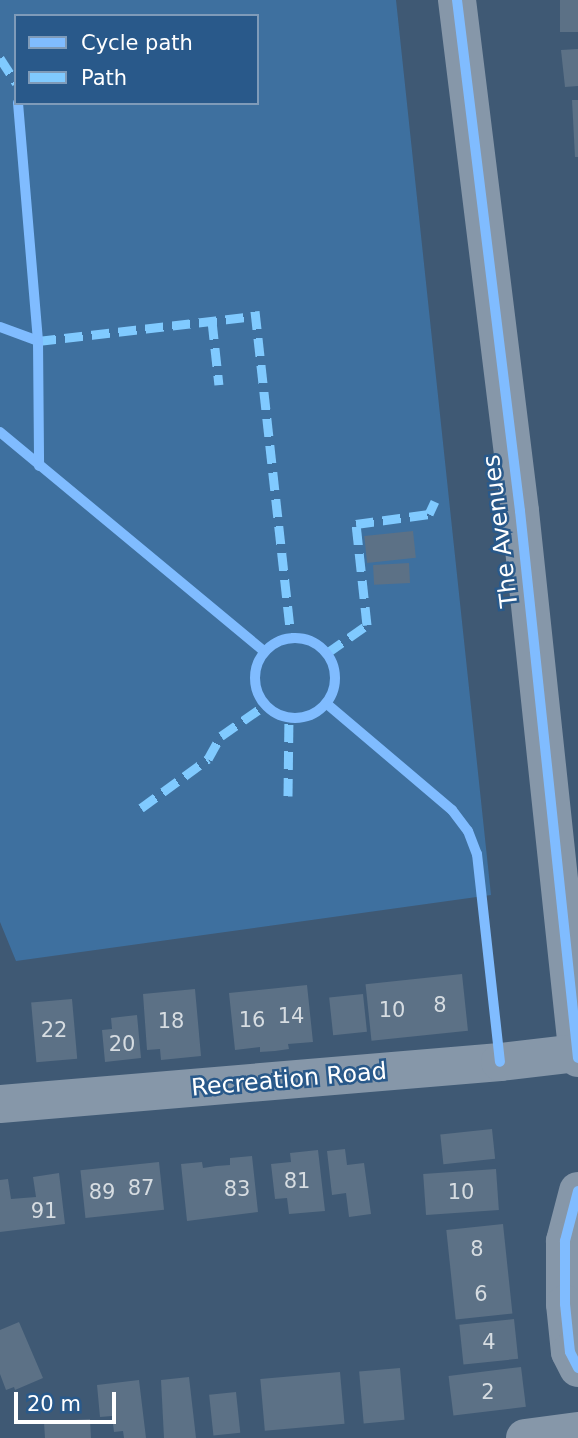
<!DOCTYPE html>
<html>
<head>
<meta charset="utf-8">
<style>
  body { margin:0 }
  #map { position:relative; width:578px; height:1438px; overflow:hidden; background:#3f5974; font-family:"DejaVu Sans",sans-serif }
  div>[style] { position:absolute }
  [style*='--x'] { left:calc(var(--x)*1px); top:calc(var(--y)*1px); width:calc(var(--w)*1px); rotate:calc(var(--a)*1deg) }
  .green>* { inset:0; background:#3e709f }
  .building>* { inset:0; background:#5c7186; transform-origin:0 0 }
  .minor>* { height:38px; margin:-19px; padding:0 19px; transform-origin:19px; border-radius:19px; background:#8697a9 }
  .quiet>* { height:9px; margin-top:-4.5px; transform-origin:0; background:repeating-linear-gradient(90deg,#80caff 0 18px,transparent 0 27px) }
  .cycleway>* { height:10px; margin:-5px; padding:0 5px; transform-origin:5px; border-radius:5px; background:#80bcff }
  .cycleway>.ring { margin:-5px; padding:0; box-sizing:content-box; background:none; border:10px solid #80bcff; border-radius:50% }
  span { translate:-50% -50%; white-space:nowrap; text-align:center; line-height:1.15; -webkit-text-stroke:5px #29598a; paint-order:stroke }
  .number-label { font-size:21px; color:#d6dce1 }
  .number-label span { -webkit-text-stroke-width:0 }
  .street-label { font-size:24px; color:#fff }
  .legend { position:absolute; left:14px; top:14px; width:245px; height:91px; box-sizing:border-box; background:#29598a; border:2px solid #7f9bb9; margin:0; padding:9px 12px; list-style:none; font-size:21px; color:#fff }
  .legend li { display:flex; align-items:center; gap:14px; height:35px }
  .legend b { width:35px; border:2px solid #7f9bb9 }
  .scale { position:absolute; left:14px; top:1392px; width:102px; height:32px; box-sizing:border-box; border:4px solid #fff; border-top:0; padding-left:9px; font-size:21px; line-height:24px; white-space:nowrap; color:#fff; -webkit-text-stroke:5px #29598a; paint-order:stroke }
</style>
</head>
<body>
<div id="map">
  <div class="green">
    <i style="clip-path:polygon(evenodd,0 0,396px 0,491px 895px,16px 961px,0 922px,0 0,16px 16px,257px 16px,257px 103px,16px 103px,16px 16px)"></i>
  </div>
  <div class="building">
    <i style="left:560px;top:0;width:18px;height:32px"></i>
    <i style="clip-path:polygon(578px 49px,578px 86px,565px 87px,561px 50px)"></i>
    <i style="clip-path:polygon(572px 100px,578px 100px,578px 157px,575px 157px)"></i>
    <i style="left:413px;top:531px;width:27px;height:49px;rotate:84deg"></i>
    <i style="left:409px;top:563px;width:20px;height:36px;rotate:87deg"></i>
    <i style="left:462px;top:974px;width:57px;height:97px;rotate:84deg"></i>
    <i style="clip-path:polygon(307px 985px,313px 1042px,288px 1044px,289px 1049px,275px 1051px,260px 1052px,260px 1047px,235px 1050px,229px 993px)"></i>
    <i style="clip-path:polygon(195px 989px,201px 1056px,161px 1060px,160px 1049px,147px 1050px,143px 994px)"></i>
    <i style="left:363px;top:994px;width:38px;height:34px;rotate:84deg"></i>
    <i style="left:72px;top:999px;width:60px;height:41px;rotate:85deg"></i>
    <i style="clip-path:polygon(137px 1015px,141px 1058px,105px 1062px,102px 1030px,112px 1029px,111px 1018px)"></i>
    <i style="left:492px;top:1129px;width:30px;height:52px;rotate:84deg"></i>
    <i style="clip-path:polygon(345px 1149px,347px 1165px,364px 1163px,371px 1214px,349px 1217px,346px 1193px,332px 1195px,327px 1151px)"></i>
    <i style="clip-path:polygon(318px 1150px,325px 1211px,289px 1214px,287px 1198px,275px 1199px,271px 1164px,291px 1162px,290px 1153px)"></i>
    <i style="clip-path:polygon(252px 1156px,258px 1212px,187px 1221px,181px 1164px,202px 1162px,203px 1168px,216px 1166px,230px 1165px,230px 1158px)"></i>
    <i style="left:159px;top:1162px;width:48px;height:79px;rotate:84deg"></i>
    <i style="left:496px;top:1169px;width:41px;height:73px;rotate:86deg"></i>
    <i style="clip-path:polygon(59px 1173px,65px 1224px,0 1232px,0 1180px,8px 1179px,11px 1199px,36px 1197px,33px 1177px)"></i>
    <i style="left:503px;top:1224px;width:90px;height:57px;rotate:84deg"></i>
    <i style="left:514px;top:1319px;width:40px;height:55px;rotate:84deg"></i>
    <i style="clip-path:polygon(19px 1322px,43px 1378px,15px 1390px,14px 1387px,6px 1390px,0 1374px,0 1330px)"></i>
    <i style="left:521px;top:1367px;width:40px;height:73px;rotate:83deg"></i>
    <i style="left:400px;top:1368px;width:52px;height:41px;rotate:85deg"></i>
    <i style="left:340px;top:1372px;width:52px;height:80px;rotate:85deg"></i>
    <i style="clip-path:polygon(189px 1377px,196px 1438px,164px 1438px,161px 1380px)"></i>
    <i style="clip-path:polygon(139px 1380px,146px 1438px,124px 1438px,123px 1431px,114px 1432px,112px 1416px,100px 1417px,97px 1385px)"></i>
    <i style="left:236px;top:1392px;width:41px;height:27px;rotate:84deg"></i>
    <i style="clip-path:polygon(90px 1419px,91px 1438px,45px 1438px,44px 1422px)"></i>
  </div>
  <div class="minor">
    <i style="--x:457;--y:0;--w:515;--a:82.97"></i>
    <i style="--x:520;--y:511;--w:550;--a:83.95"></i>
    <i style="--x:0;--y:1104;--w:502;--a:-4.8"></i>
    <i style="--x:500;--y:1062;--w:79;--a:-6.6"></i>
    <i style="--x:578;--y:1191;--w:52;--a:104.6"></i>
    <i style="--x:565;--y:1241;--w:63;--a:90"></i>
    <i style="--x:565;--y:1304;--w:48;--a:84.1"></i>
    <i style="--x:570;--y:1352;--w:18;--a:63"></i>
    <i style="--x:525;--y:1438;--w:53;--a:-7.5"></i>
  </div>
  <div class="quiet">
    <i style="--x:0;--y:58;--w:30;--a:57"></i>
    <i style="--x:255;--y:311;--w:328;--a:83.7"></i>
    <i style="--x:212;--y:321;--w:64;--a:83.8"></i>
    <i style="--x:38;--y:347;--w:6;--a:-90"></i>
    <i style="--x:38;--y:341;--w:218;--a:-6.6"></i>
    <i style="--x:327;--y:653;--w:49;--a:-35"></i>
    <i style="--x:367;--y:625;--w:102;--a:-96.2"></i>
    <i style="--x:356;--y:524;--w:74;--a:-7.8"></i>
    <i style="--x:429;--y:514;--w:14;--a:-65"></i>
    <i style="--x:288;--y:796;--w:77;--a:-89.3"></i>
    <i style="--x:141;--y:808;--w:83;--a:-36.2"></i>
    <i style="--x:208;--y:759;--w:26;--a:-61"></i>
    <i style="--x:221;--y:736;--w:52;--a:-34.9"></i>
  </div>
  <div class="cycleway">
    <i style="--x:457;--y:0;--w:515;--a:82.97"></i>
    <i style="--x:520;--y:511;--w:550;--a:83.95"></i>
    <i style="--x:0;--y:327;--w:40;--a:20.2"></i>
    <i style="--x:38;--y:341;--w:239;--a:-94.8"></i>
    <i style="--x:38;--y:341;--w:125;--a:89.5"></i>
    <i style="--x:0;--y:432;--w:343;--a:39.7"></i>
    <i class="ring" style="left:255px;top:638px;width:70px;height:70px"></i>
    <i style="--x:327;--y:704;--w:164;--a:40.3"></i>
    <i style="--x:452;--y:810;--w:26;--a:53"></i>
    <i style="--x:468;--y:831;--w:25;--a:69"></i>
    <i style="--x:477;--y:854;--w:209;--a:83.7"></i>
    <i style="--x:578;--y:1191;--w:52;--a:104.6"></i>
    <i style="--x:565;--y:1241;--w:63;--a:90"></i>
    <i style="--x:565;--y:1304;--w:48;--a:84.1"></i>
    <i style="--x:570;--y:1352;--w:18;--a:63"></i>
  </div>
  <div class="number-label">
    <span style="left:440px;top:1005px">8</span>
    <span style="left:392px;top:1010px">10</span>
    <span style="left:291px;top:1016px">14</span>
    <span style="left:252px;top:1020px">16</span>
    <span style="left:171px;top:1021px">18</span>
    <span style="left:54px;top:1030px">22</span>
    <span style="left:122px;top:1044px">20</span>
    <span style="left:297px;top:1181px">81</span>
    <span style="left:141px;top:1188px">87</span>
    <span style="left:237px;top:1189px">83</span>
    <span style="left:102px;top:1192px">89</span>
    <span style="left:461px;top:1192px">10</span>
    <span style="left:44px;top:1211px">91</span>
    <span style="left:477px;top:1249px">8</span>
    <span style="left:481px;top:1294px">6</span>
    <span style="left:489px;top:1342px">4</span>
    <span style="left:488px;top:1392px">2</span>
  </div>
  <div class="street-label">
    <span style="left:501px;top:531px;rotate:-97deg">The Avenues</span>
    <span style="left:289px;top:1080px;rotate:-5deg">Recreation Road</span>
  </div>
  <ul class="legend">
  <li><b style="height:9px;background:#80bcff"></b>Cycle path</li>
  <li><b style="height:9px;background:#80caff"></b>Path</li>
  </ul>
  <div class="scale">20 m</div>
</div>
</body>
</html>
